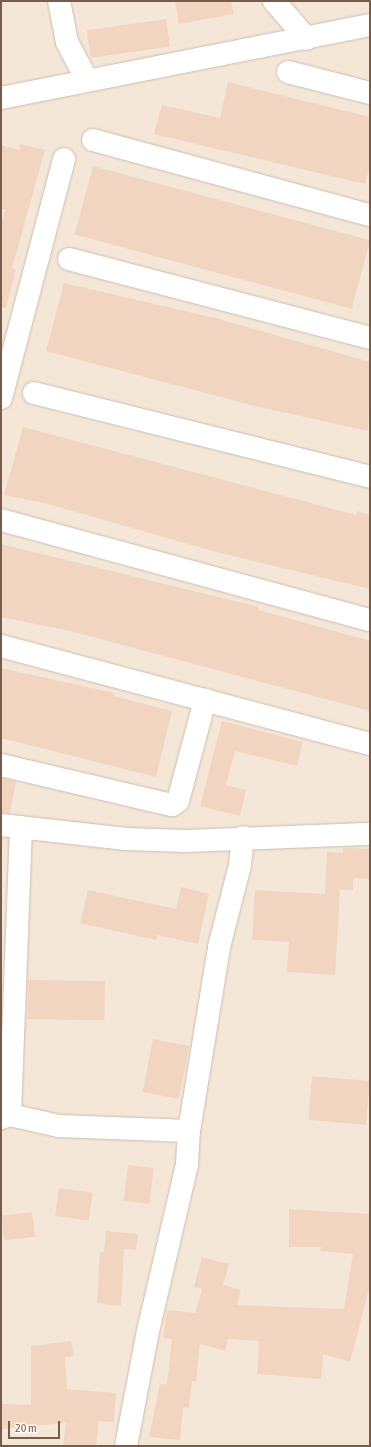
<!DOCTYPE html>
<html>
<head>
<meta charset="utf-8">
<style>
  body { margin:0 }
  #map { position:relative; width:371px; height:1447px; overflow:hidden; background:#fcf5e9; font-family:"Asap Condensed",sans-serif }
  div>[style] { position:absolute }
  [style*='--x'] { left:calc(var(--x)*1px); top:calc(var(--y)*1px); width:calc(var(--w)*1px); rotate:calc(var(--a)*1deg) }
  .residential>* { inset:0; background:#f4e7d8; transform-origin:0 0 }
  .building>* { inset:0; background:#f2d5c1; transform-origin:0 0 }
  .roads { filter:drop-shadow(0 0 1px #cfbdae) drop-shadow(0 0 1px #cfbdae) }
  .minor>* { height:22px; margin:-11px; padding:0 11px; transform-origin:11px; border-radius:11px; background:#fff }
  span { translate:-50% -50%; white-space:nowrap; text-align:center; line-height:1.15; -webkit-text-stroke:3px #fff9f0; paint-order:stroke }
  .frame { position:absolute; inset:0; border:2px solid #775c4c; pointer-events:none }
  .scale { position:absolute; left:8px; top:1421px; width:52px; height:18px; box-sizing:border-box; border:2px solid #775c4c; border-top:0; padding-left:5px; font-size:12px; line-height:14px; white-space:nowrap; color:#775c4c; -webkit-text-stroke:3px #fff9f0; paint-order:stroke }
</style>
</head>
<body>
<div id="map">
  <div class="residential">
    <i style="left:1px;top:1px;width:369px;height:1445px"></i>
  </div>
  <div class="building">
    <i style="clip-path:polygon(175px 1px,231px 1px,234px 14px,179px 24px)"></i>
    <i style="left:166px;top:19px;width:28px;height:80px;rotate:82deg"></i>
    <i style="clip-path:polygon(228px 82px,370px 117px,370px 166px,365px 184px,154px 134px,162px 105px,220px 118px)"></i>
    <i style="clip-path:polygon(20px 144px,45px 150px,12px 268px,16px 269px,6px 308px,1px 307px,1px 226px,5px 209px,1px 209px,1px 145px,19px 150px)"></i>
    <i style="left:93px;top:166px;width:287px;height:71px;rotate:15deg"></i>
    <i style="clip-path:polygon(64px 283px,219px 319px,370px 362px,368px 431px,251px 405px,46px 351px)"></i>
    <i style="clip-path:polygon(23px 427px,356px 515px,357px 511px,370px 515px,370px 589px,216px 552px,48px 504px,4px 495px)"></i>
    <i style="clip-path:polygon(1px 544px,259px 607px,259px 610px,370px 641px,370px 711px,70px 631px,1px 617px)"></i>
    <i style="clip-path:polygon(1px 668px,115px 693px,114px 696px,172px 711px,156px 777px,1px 738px)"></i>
    <i style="clip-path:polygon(222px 721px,303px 742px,297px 766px,235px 751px,226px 785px,246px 790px,240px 816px,200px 806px)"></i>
    <i style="clip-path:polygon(1px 778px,16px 781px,10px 813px,1px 813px)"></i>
    <i style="clip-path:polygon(343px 848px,370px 849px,370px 879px,353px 878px,353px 890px,340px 890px,335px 975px,287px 972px,289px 942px,252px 940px,255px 890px,325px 894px,327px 852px,343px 853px)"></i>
    <i style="clip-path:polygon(181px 887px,209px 894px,198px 944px,157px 935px,156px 940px,80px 923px,88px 890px,176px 909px)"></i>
    <i style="left:28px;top:980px;width:77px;height:39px;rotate:1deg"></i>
    <i style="left:153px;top:1039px;width:37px;height:54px;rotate:11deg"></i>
    <i style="left:312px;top:1076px;width:58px;height:44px;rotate:5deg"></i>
    <i style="left:128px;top:1165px;width:26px;height:36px;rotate:7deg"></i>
    <i style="left:59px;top:1188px;width:34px;height:28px;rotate:8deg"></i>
    <i style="clip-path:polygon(289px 1209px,370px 1214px,370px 1285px,350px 1362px,323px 1354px,321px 1379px,257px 1374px,259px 1341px,228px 1339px,225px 1351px,200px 1344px,196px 1381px,192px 1381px,189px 1408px,183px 1407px,180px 1440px,149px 1437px,160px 1384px,167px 1385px,172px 1339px,163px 1338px,167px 1310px,195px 1313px,202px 1289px,194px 1287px,202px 1257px,229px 1264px,223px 1285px,241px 1290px,237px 1305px,344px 1309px,353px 1254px,320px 1251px,321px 1247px,289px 1247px)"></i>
    <i style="left:32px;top:1212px;width:25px;height:31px;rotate:83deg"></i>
    <i style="clip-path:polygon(106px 1231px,138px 1234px,136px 1250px,124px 1249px,121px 1306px,97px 1303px,100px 1252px,104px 1252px)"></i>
    <i style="clip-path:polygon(71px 1341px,74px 1356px,65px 1357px,67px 1389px,116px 1393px,114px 1422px,99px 1421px,96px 1446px,63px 1446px,66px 1423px,1px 1429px,1px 1404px,31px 1405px,31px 1346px)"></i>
  </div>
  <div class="roads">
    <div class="minor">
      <i style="--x:59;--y:1;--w:42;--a:79"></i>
      <i style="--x:67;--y:42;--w:43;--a:62.2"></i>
      <i style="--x:274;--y:1;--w:50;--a:49"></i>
      <i style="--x:288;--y:72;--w:85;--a:14.4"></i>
      <i style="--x:1;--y:98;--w:376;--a:-11.2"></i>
      <i style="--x:93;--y:140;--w:287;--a:15.2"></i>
      <i style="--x:69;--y:259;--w:311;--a:14.7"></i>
      <i style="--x:34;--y:393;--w:346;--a:14"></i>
      <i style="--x:1;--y:398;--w:247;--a:-75.2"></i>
      <i style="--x:1;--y:520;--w:382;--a:15.2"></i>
      <i style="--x:1;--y:646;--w:382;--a:14.9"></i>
      <i style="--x:1;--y:765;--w:176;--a:13.2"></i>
      <i style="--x:172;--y:805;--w:7;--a:-34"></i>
      <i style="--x:178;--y:801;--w:105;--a:-75"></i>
      <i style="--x:1;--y:825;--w:126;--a:6.4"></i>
      <i style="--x:126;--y:839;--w:59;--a:1.9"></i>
      <i style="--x:185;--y:841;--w:185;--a:-2.2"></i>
      <i style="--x:10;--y:1115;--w:288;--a:-87.8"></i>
      <i style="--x:1;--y:1118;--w:9;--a:-18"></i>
      <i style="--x:10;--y:1115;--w:50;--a:12.7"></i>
      <i style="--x:59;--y:1126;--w:130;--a:2.2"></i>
      <i style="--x:126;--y:1446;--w:117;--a:-79.2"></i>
      <i style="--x:148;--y:1331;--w:171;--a:-76.8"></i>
      <i style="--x:187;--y:1165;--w:34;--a:-87"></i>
      <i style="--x:189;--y:1131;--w:186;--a:-80.7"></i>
      <i style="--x:219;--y:947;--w:85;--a:-75.6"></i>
      <i style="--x:240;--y:865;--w:28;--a:-84"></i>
    </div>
  </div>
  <div class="frame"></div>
  <div class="scale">20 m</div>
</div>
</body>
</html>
